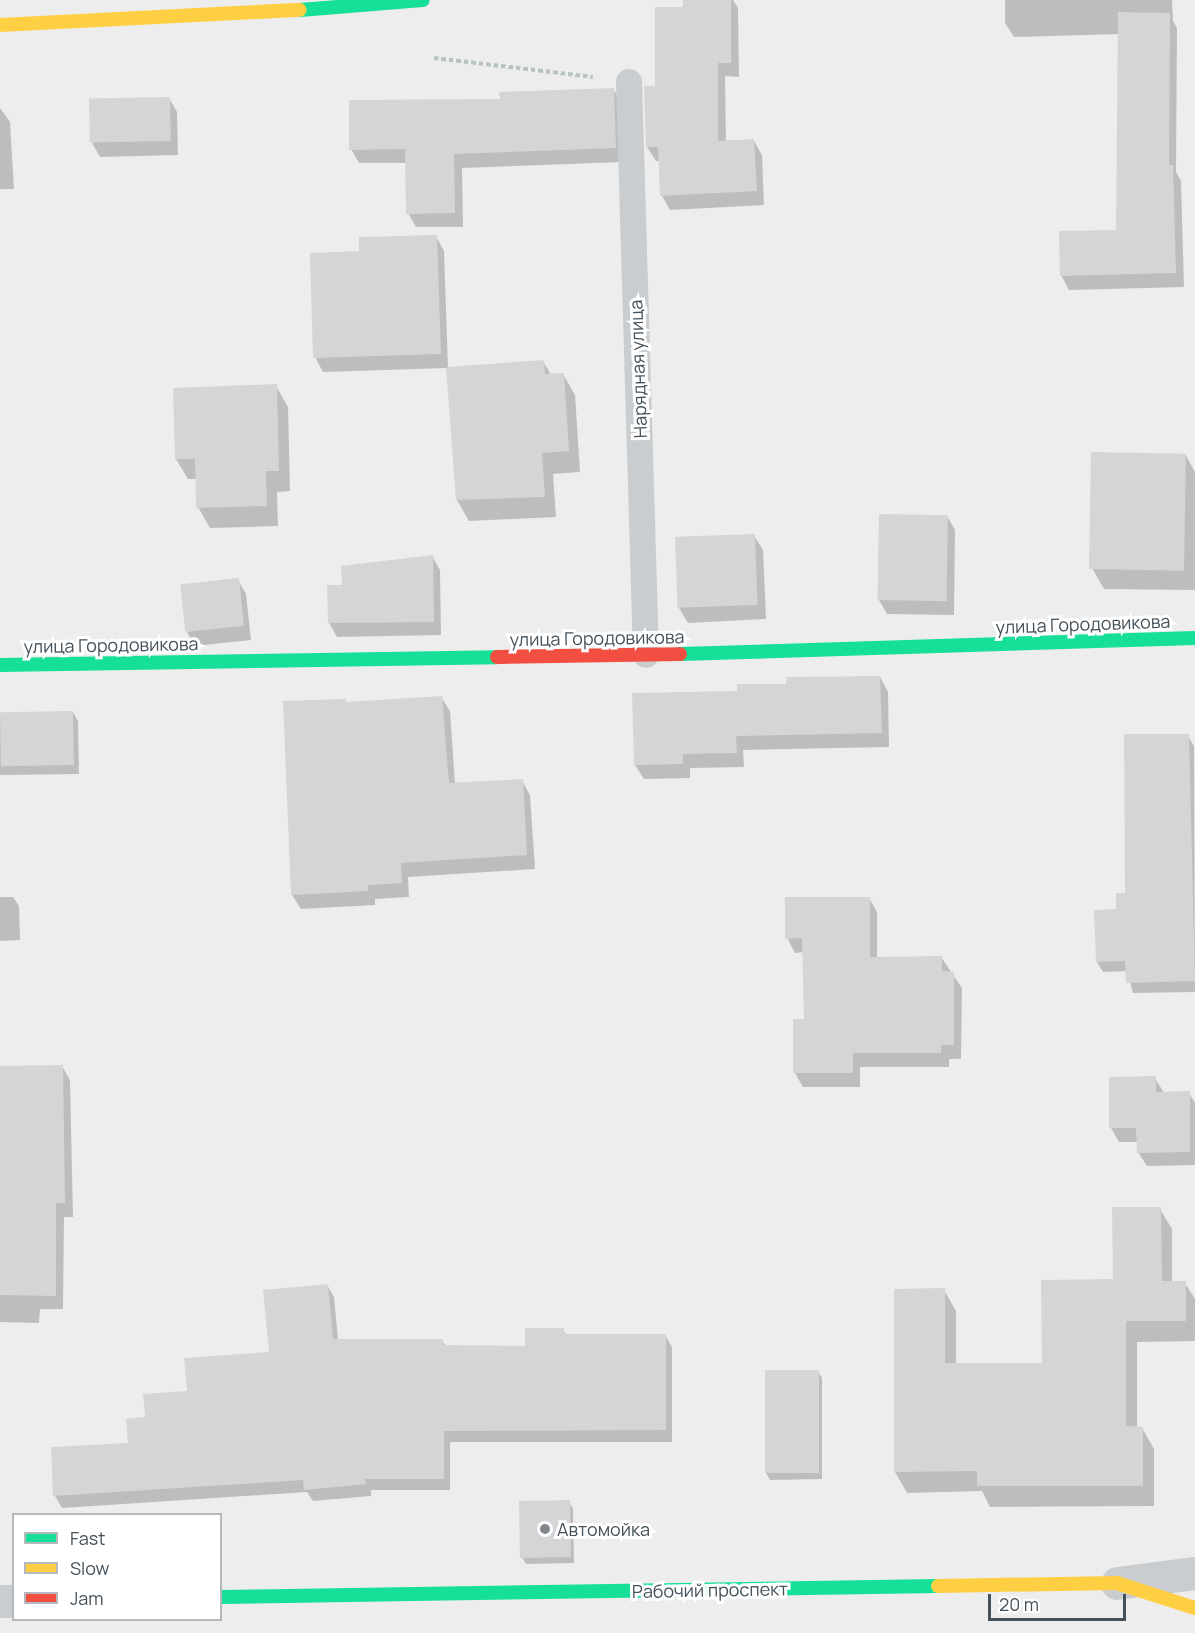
<!DOCTYPE html>
<html>
<head>
<meta charset="utf-8">
<style>
  body { margin:0 }
  #map { position:relative; width:1195px; height:1633px; overflow:hidden; background:#eeeded; font-family:Manrope,sans-serif }
  div>[style] { position:absolute }
  [style*='--x'] { left:calc(var(--x)*1px); top:calc(var(--y)*1px); width:calc(var(--w)*1px); rotate:calc(var(--a)*1deg) }
  .shadow>* { inset:0; background:#0003 }
  .building>* { inset:0; background:#d5d5d7; transform-origin:0 0 }
  .path>* { height:4px; margin-top:-2px; transform-origin:0; background:repeating-linear-gradient(90deg,#b6c3be 0 4.5px,transparent 0 7.5px) }
  .lane>* { height:26px; margin:-13px; padding:0 13px; transform-origin:13px; border-radius:13px; background:#c9cdcf }
  .street>* { height:33px; margin:-16.5px; padding:0 16.5px; transform-origin:16.5px; border-radius:16.5px; background:#c9cdcf }
  .fast>* { height:14px; margin:-7px; padding:0 7px; transform-origin:7px; border-radius:7px; background:#16e098 }
  .slow>* { height:14px; margin:-7px; padding:0 7px; transform-origin:7px; border-radius:7px; background:#ffcf43 }
  .jam>* { height:14px; margin:-7px; padding:0 7px; transform-origin:7px; border-radius:7px; background:#f24e42 }
  .dots>* { width:16px; height:16px; translate:-50% -50%; box-sizing:border-box; border:3px solid #fff; border-radius:50% }
  span { translate:-50% -50%; white-space:nowrap; text-align:center; line-height:1.15; -webkit-text-stroke:6px #fff; paint-order:stroke }
  .street-label { font-size:18px; color:#44515a }
  .poi-label { font-size:18px; color:#44515a }
  .left { translate:0 -50%; text-align:left }
  .legend { position:absolute; left:12px; top:1513px; width:210px; height:108px; box-sizing:border-box; background:#fff; border:2px solid #b4b9bd; margin:0; padding:8px 10px; list-style:none; font-size:18px; color:#44515a }
  .legend li { display:flex; align-items:center; gap:12px; height:30px }
  .legend b { width:30px; border:2px solid #b4b9bd }
  .scale { position:absolute; left:988px; top:1594px; width:138px; height:27px; box-sizing:border-box; border:3px solid #44515a; border-top:0; padding-left:8px; font-size:18px; line-height:21px; white-space:nowrap; color:#44515a; -webkit-text-stroke:4px #fff; paint-order:stroke }
</style>
</head>
<body>
<div id="map">
  <div class="shadow">
    <i style="clip-path:polygon(685px 0,733px 0,738px 8px,739px 77px,725px 76px,726px 142px,754px 141px,762px 155px,764px 205px,670px 210px,662px 196px,660px 161px,656px 161px,647px 147px,657px 87px)"></i>
    <i style="clip-path:polygon(1005px 0,1172px 0,1173px 21px,1177px 28px,1176px 172px,1181px 181px,1184px 287px,1069px 290px,1061px 275px,1117px 231px,1120px 34px,1014px 37px,1005px 23px)"></i>
    <i style="clip-path:polygon(613px 89px,622px 103px,623px 162px,462px 168px,463px 227px,416px 227px,408px 213px,407px 163px,359px 163px,351px 149px,501px 100px)"></i>
    <i style="clip-path:polygon(169px 98px,177px 112px,178px 155px,100px 157px,92px 143px)"></i>
    <i style="clip-path:polygon(0 108px,10px 122px,14px 189px,0 189px)"></i>
    <i style="clip-path:polygon(436px 236px,444px 251px,448px 368px,323px 372px,315px 357px,361px 253px)"></i>
    <i style="clip-path:polygon(543px 361px,551px 375px,563px 374px,575px 395px,580px 472px,553px 474px,556px 517px,469px 521px,457px 500px)"></i>
    <i style="clip-path:polygon(276px 386px,288px 407px,290px 491px,277px 492px,278px 526px,210px 528px,198px 507px,197px 479px,188px 479px,176px 459px)"></i>
    <i style="clip-path:polygon(1185px 454px,1195px 472px,1195px 590px,1104px 589px,1092px 568px)"></i>
    <i style="clip-path:polygon(947px 516px,955px 530px,954px 615px,887px 614px,879px 600px)"></i>
    <i style="clip-path:polygon(754px 536px,763px 550px,766px 619px,688px 623px,679px 608px)"></i>
    <i style="clip-path:polygon(432px 556px,440px 570px,441px 635px,337px 637px,329px 623px,343px 586px)"></i>
    <i style="clip-path:polygon(238px 580px,246px 594px,251px 640px,195px 646px,187px 632px)"></i>
    <i style="clip-path:polygon(880px 677px,888px 692px,889px 747px,743px 750px,744px 767px,690px 768px,690px 778px,644px 779px,635px 765px,738px 692px)"></i>
    <i style="clip-path:polygon(441px 697px,450px 711px,455px 784px,522px 781px,530px 795px,535px 869px,408px 877px,409px 897px,375px 899px,375px 905px,301px 909px,292px 895px,345px 700px,347px 704px)"></i>
    <i style="clip-path:polygon(73px 712px,78px 721px,79px 774px,0 775px,0 714px)"></i>
    <i style="clip-path:polygon(1188px 736px,1194px 746px,1195px 992px,1133px 993px,1127px 971px,1103px 972px,1097px 962px,1096px 912px,1118px 911px,1127px 894px)"></i>
    <i style="clip-path:polygon(0 897px,13px 897px,19px 906px,20px 940px,0 941px)"></i>
    <i style="clip-path:polygon(869px 898px,877px 912px,877px 958px,941px 957px,962px 988px,961px 1059px,949px 1059px,949px 1067px,860px 1067px,860px 1087px,803px 1087px,795px 1073px,795px 1021px,805px 1021px,804px 952px,795px 953px,787px 938px)"></i>
    <i style="clip-path:polygon(62px 1066px,70px 1080px,73px 1217px,64px 1217px,63px 1309px,40px 1309px,39px 1323px,0 1322px,0 1067px)"></i>
    <i style="clip-path:polygon(1155px 1078px,1164px 1093px,1189px 1093px,1195px 1103px,1195px 1165px,1147px 1166px,1138px 1152px,1138px 1142px,1119px 1142px,1111px 1128px,1110px 1079px)"></i>
    <i style="clip-path:polygon(1160px 1209px,1172px 1229px,1172px 1282px,1185px 1283px,1195px 1299px,1195px 1341px,1137px 1342px,1137px 1428px,1142px 1428px,1154px 1449px,1154px 1506px,990px 1507px,982px 1491px,907px 1493px,895px 1472px,895px 1290px,944px 1290px,956px 1311px,956px 1364px,1043px 1364px,1114px 1281px)"></i>
    <i style="clip-path:polygon(327px 1285px,334px 1297px,338px 1340px,442px 1340px,446px 1347px,526px 1347px,563px 1330px,566px 1335px,665px 1335px,672px 1347px,672px 1442px,450px 1442px,450px 1490px,371px 1490px,371px 1496px,313px 1501px,307px 1492px,62px 1508px,55px 1496px,129px 1445px,146px 1419px,188px 1393px,270px 1353px)"></i>
    <i style="clip-path:polygon(818px 1371px,822px 1378px,822px 1479px,770px 1480px,766px 1473px)"></i>
    <i style="clip-path:polygon(569px 1502px,573px 1509px,574px 1563px,526px 1564px,522px 1557px)"></i>
  </div>
  <div class="building">
    <i style="clip-path:polygon(683px 0,731px 0,731px 63px,718px 63px,718px 141px,754px 139px,757px 191px,660px 196px,658px 147px,646px 147px,644px 86px,655px 86px,655px 7px,684px 7px)"></i>
    <i style="clip-path:polygon(1118px 12px,1170px 13px,1169px 165px,1173px 165px,1176px 273px,1060px 276px,1059px 231px,1116px 230px)"></i>
    <i style="clip-path:polygon(614px 88px,616px 148px,454px 154px,455px 213px,406px 214px,405px 149px,349px 150px,349px 100px,500px 99px,499px 92px)"></i>
    <i style="left:170px;top:97px;width:44px;height:81px;rotate:89deg"></i>
    <i style="clip-path:polygon(437px 235px,441px 354px,313px 358px,310px 253px,359px 251px,359px 237px)"></i>
    <i style="clip-path:polygon(544px 360px,545px 374px,564px 373px,569px 451px,542px 453px,545px 497px,456px 500px,446px 367px)"></i>
    <i style="clip-path:polygon(277px 384px,279px 471px,266px 471px,267px 506px,196px 508px,195px 459px,175px 459px,173px 388px)"></i>
    <i style="left:1091px;top:452px;width:95px;height:117px;rotate:1deg"></i>
    <i style="left:879px;top:514px;width:69px;height:86px;rotate:1deg"></i>
    <i style="left:755px;top:534px;width:71px;height:80px;rotate:88deg"></i>
    <i style="clip-path:polygon(433px 555px,434px 622px,328px 623px,327px 585px,342px 585px,341px 566px)"></i>
    <i style="left:239px;top:578px;width:48px;height:59px;rotate:84deg"></i>
    <i style="clip-path:polygon(880px 676px,882px 733px,736px 736px,737px 753px,683px 754px,683px 764px,634px 765px,632px 693px,737px 691px,737px 684px,786px 684px,786px 677px)"></i>
    <i style="clip-path:polygon(442px 696px,449px 783px,523px 779px,527px 855px,401px 863px,402px 883px,368px 885px,368px 891px,291px 895px,283px 701px,346px 699px,346px 702px)"></i>
    <i style="left:73px;top:711px;width:54px;height:73px;rotate:89deg"></i>
    <i style="clip-path:polygon(1124px 734px,1189px 734px,1195px 981px,1126px 983px,1125px 961px,1096px 962px,1094px 910px,1116px 909px,1116px 893px,1125px 893px)"></i>
    <i style="clip-path:polygon(785px 897px,870px 897px,870px 957px,942px 956px,942px 971px,954px 972px,954px 1045px,941px 1045px,941px 1053px,853px 1053px,853px 1073px,793px 1073px,793px 1019px,804px 1019px,802px 938px,785px 939px)"></i>
    <i style="clip-path:polygon(63px 1065px,65px 1203px,56px 1203px,56px 1296px,0 1295px,0 1066px)"></i>
    <i style="clip-path:polygon(1156px 1076px,1156px 1092px,1190px 1091px,1190px 1152px,1137px 1153px,1136px 1128px,1109px 1128px,1109px 1077px)"></i>
    <i style="clip-path:polygon(1112px 1207px,1161px 1207px,1162px 1281px,1186px 1281px,1186px 1321px,1126px 1321px,1126px 1426px,1143px 1427px,1143px 1486px,977px 1486px,977px 1471px,894px 1472px,894px 1289px,945px 1288px,945px 1363px,1042px 1363px,1041px 1280px,1113px 1279px)"></i>
    <i style="clip-path:polygon(328px 1284px,333px 1339px,443px 1339px,443px 1345px,525px 1346px,525px 1328px,564px 1328px,564px 1334px,666px 1334px,666px 1430px,444px 1431px,444px 1479px,365px 1479px,366px 1484px,304px 1490px,303px 1480px,53px 1496px,51px 1447px,128px 1443px,126px 1419px,145px 1417px,143px 1394px,187px 1391px,184px 1358px,269px 1352px,263px 1290px)"></i>
    <i style="left:765px;top:1370px;width:54px;height:103px"></i>
    <i style="left:570px;top:1500px;width:57px;height:51px;rotate:89deg"></i>
  </div>
  <div class="path">
    <i style="--x:434;--y:58;--w:160;--a:6.8"></i>
  </div>
  <div class="lane">
    <i style="--x:629;--y:82;--w:573;--a:88.3"></i>
  </div>
  <div class="street">
    <i style="--x:1117;--y:1583;--w:79;--a:-7.3"></i>
    <i style="--x:0;--y:1601;--w:14;--a:0"></i>
  </div>
  <div class="fast">
    <i style="--x:300;--y:10;--w:123;--a:-4.6"></i>
    <i style="--x:680;--y:654;--w:515;--a:-1.78"></i>
    <i style="--x:0;--y:665;--w:497;--a:-0.9"></i>
    <i style="--x:220;--y:1597;--w:718;--a:-0.88"></i>
  </div>
  <div class="slow">
    <i style="--x:0;--y:25;--w:300;--a:-2.9"></i>
    <i style="--x:938;--y:1586;--w:179;--a:-1"></i>
    <i style="--x:1117;--y:1583;--w:82;--a:17.8"></i>
  </div>
  <div class="jam">
    <i style="--x:497;--y:657;--w:183;--a:-0.9"></i>
  </div>
  <div class="dots">
    <i style="left:545px;top:1529px;background:#80888d"></i>
  </div>
  <div class="street-label">
    <span style="left:638px;top:369px;rotate:-92deg">Нарядная улица</span>
    <span style="left:1083px;top:624px;rotate:-2deg">улица Городовикова</span>
    <span style="left:597px;top:638px;rotate:-1deg">улица Городовикова</span>
    <span style="left:111px;top:645px;rotate:-1deg">улица Городовикова</span>
    <span style="left:710px;top:1590px;rotate:-1deg">Рабочий проспект</span>
  </div>
  <div class="poi-label">
    <span class="left" style="left:557px;top:1529px">Автомойка</span>
  </div>
  <ul class="legend">
  <li><b style="height:8px;background:#16e098"></b>Fast</li>
  <li><b style="height:8px;background:#ffcf43"></b>Slow</li>
  <li><b style="height:8px;background:#f24e42"></b>Jam</li>
  </ul>
  <div class="scale">20 m</div>
</div>
</body>
</html>
